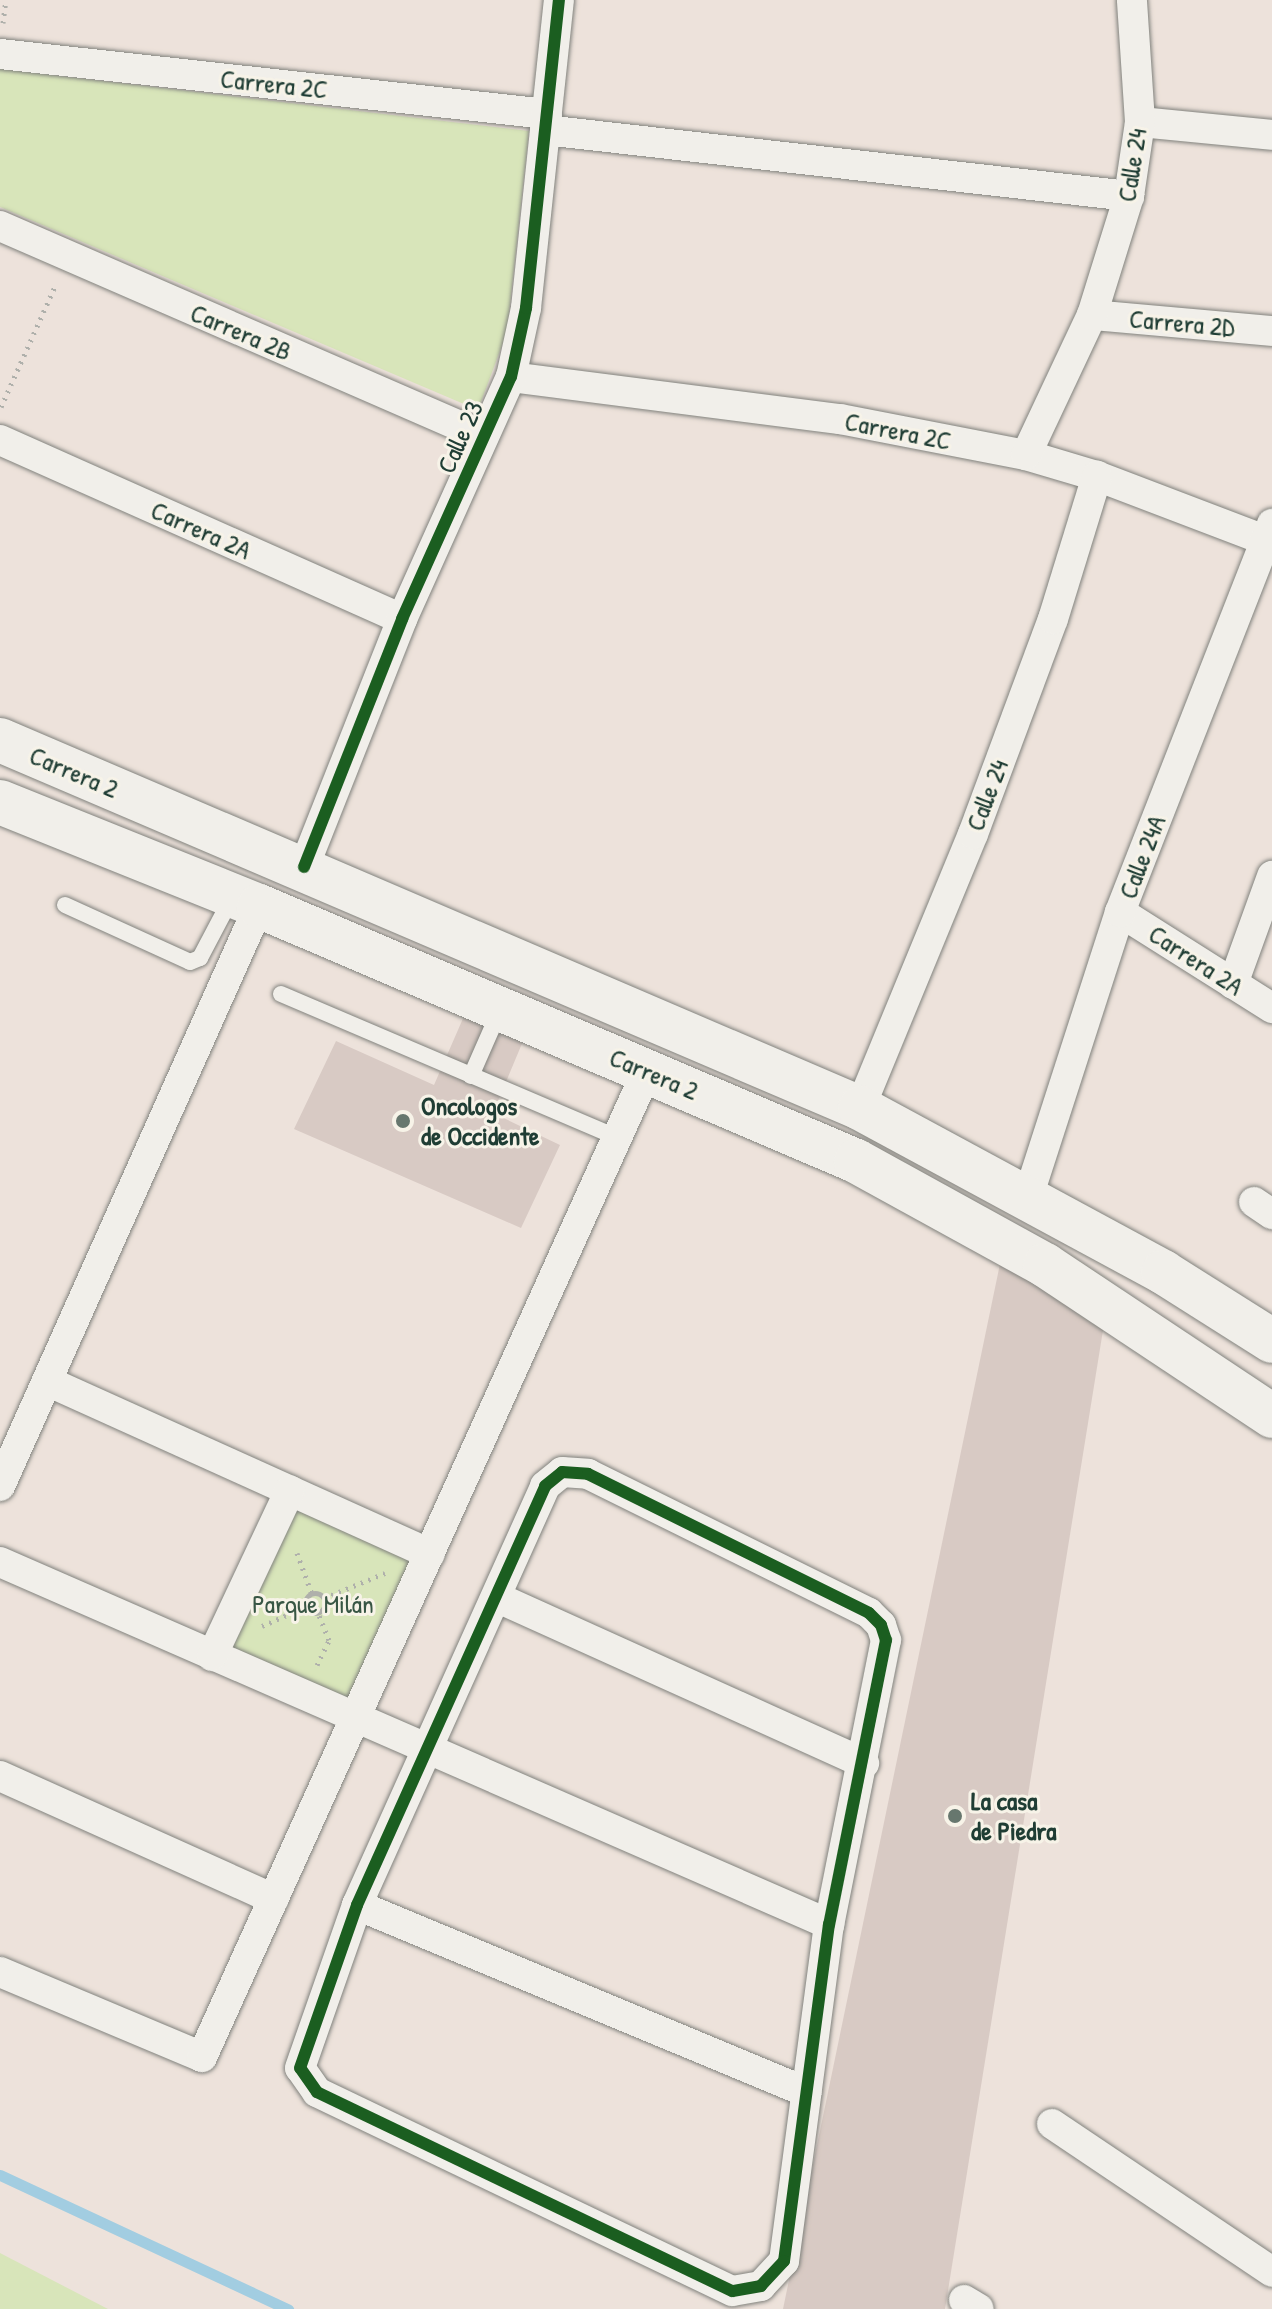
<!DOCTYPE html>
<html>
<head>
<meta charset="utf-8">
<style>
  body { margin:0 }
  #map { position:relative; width:1272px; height:2309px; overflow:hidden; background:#ede2db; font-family:"Patrick Hand",sans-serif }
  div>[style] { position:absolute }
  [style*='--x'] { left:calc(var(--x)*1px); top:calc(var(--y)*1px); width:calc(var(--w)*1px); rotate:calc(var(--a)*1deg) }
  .green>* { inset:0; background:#d8e5ba; transform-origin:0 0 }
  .stream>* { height:11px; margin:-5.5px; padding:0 5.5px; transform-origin:5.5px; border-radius:5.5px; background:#a2cde1 }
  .building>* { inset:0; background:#d8cac4 }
  .path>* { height:5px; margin-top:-2.5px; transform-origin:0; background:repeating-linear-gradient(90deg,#afb0ab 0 2px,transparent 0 8px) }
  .path>.ring { margin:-2.5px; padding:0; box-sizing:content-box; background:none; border:5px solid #afb0ab; border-radius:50% }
  .roads { filter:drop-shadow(0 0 2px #81827d) drop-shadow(0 0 2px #81827d) }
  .lane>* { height:16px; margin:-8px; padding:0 8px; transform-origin:8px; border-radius:8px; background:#f1efea }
  .street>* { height:30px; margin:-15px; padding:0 15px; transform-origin:15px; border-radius:15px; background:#f1efea }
  .secondary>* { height:44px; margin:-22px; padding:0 22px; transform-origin:22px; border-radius:22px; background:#f1efea }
  .cycleway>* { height:12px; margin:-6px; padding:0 6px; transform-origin:6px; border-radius:6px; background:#1b5e20 }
  .dots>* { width:22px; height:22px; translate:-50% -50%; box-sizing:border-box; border:4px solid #f7f3e8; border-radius:50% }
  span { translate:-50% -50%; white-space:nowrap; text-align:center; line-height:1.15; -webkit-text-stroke:6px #f7f3e8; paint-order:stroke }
  .street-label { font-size:26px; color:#1f3d34 }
  .poi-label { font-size:26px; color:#1f3d34; font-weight:700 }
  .left { translate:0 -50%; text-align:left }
  .park-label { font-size:26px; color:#385644 }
</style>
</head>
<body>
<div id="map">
  <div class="green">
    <i style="clip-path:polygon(0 69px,529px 131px,507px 332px,478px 410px,0 207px)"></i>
    <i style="left:284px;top:1501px;width:141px;height:160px;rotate:25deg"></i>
    <i style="clip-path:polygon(0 2253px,108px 2309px,0 2309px)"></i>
  </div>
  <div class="stream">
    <i style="--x:0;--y:2175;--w:318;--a:25"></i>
  </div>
  <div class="building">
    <i style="clip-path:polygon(468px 1007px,526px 1034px,493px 1113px,560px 1145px,521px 1228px,294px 1129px,336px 1041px,434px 1085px)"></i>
    <i style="clip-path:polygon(1001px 1259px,1104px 1324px,945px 2309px,783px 2309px)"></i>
  </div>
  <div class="path">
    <i style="--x:3;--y:23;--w:23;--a:-83"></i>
    <i style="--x:1;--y:407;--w:135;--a:-65.9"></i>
    <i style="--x:297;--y:1553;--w:44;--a:69.9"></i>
    <i class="ring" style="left:305px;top:1593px;width:15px;height:15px"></i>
    <i style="--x:324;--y:1598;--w:66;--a:-22.3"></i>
    <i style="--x:262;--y:1626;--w:47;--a:-23.8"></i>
    <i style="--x:317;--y:1665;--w:28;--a:-64"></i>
    <i style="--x:329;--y:1640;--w:29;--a:-112"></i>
  </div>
  <div class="roads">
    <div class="lane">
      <i style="--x:65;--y:905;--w:137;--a:24.5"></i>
      <i style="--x:190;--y:962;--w:11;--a:-22"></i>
      <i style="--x:200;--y:958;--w:69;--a:-62.3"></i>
      <i style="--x:281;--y:994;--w:366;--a:23.1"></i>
      <i style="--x:471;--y:1076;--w:72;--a:-66.3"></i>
    </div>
    <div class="street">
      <i style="--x:0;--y:54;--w:550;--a:6.26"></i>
      <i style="--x:1140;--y:122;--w:133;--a:5.6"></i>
      <i style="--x:545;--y:130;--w:588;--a:6.45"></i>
      <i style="--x:0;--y:226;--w:527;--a:23.5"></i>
      <i style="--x:1092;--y:315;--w:181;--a:5.1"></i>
      <i style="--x:511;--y:377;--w:332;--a:7.3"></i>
      <i style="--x:840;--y:419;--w:189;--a:11"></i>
      <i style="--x:1026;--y:455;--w:74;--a:16.5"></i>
      <i style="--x:1097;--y:476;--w:187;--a:20.9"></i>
      <i style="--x:0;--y:440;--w:440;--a:24"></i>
      <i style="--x:1026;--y:455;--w:155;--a:-64.8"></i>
      <i style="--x:1092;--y:315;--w:125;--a:-72.7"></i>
      <i style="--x:1129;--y:196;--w:75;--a:-81.5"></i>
      <i style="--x:1140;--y:122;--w:122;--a:-93.8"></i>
      <i style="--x:304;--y:867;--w:267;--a:-68.4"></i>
      <i style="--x:402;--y:619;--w:265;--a:-65.8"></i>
      <i style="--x:511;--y:377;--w:71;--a:-77.7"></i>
      <i style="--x:526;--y:308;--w:310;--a:-83.9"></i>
      <i style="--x:1120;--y:912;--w:180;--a:32.3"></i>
      <i style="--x:1233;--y:984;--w:115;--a:-70.1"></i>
      <i style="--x:860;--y:1108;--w:296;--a:-67.6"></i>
      <i style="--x:973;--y:834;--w:229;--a:-69.6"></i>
      <i style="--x:1053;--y:619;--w:150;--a:-72.9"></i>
      <i style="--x:1028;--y:1197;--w:299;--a:-72.1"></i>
      <i style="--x:1120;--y:912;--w:417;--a:-68.6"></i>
      <i style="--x:1254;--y:1202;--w:22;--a:34"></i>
      <i style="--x:47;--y:1381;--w:420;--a:24.3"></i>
      <i style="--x:562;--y:1472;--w:26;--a:4"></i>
      <i style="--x:588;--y:1474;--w:313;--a:26.3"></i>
      <i style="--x:869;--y:1613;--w:17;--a:45"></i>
      <i style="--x:881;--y:1625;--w:16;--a:72"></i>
      <i style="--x:886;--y:1640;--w:290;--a:101.3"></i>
      <i style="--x:829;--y:1924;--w:340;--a:97.6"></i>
      <i style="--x:784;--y:2261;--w:34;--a:133"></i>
      <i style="--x:761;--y:2286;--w:29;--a:170"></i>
      <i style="--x:732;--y:2291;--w:460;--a:-154.4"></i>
      <i style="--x:317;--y:2092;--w:29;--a:-125"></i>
      <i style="--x:300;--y:2068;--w:173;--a:-70.7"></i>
      <i style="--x:357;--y:1905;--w:459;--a:-65.8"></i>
      <i style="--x:545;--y:1486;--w:22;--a:-39"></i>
      <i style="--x:0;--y:1486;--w:635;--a:-65.94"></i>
      <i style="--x:0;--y:1562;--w:905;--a:23.59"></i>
      <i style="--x:496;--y:1597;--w:404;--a:24.3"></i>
      <i style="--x:212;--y:1656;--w:183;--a:-64.8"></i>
      <i style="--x:0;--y:1776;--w:300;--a:24.2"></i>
      <i style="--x:357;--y:1905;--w:487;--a:22.6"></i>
      <i style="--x:0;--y:1972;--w:219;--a:22.8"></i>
      <i style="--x:202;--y:2057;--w:1082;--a:-65.71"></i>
      <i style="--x:1052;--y:2124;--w:265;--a:33.9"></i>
      <i style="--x:964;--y:2300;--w:17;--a:31"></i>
    </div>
    <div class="secondary">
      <i style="--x:0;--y:740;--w:935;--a:23.17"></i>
      <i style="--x:860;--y:1108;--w:345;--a:28.4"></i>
      <i style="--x:1163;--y:1272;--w:129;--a:32.3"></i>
      <i style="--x:0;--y:802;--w:279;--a:21.9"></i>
      <i style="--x:259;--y:906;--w:649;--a:23.13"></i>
      <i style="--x:856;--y:1161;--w:216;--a:28.8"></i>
      <i style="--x:1045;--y:1265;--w:273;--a:33.6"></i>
    </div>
  </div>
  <div class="cycleway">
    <i style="--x:304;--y:867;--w:267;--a:-68.4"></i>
    <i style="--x:402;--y:619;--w:265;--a:-65.8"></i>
    <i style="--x:511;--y:377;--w:71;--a:-77.7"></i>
    <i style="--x:526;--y:308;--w:310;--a:-83.9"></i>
    <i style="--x:562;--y:1472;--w:26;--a:4"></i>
    <i style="--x:588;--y:1474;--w:313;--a:26.3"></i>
    <i style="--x:869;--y:1613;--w:17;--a:45"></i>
    <i style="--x:881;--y:1625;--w:16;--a:72"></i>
    <i style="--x:886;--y:1640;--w:290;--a:101.3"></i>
    <i style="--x:829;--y:1924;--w:340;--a:97.6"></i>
    <i style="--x:784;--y:2261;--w:34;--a:133"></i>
    <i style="--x:761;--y:2286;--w:29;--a:170"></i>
    <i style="--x:732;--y:2291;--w:460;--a:-154.4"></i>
    <i style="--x:317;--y:2092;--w:29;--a:-125"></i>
    <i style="--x:300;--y:2068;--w:173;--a:-70.7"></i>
    <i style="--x:357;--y:1905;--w:459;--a:-65.8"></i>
    <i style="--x:545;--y:1486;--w:22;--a:-39"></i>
  </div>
  <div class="dots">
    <i style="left:403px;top:1121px;background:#67776e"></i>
    <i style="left:955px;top:1816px;background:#67776e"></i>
  </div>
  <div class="street-label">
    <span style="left:274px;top:84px;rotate:6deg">Carrera 2C</span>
    <span style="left:1132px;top:165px;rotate:-81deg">Calle 24</span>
    <span style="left:1182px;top:323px;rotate:5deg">Carrera 2D</span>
    <span style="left:241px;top:332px;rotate:23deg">Carrera 2B</span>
    <span style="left:898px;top:431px;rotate:11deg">Carrera 2C</span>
    <span style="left:460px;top:437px;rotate:-66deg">Calle 23</span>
    <span style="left:201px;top:530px;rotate:24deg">Carrera 2A</span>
    <span style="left:74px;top:772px;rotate:23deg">Carrera 2</span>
    <span style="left:987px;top:795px;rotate:-69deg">Calle 24</span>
    <span style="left:1142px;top:857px;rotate:-69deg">Calle 24A</span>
    <span style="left:1196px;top:960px;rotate:33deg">Carrera 2A</span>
    <span style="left:654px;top:1074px;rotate:23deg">Carrera 2</span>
  </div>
  <div class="poi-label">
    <span class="left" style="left:421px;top:1121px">Oncologos<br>de Occidente</span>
    <span class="left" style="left:971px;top:1816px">La casa<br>de Piedra</span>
  </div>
  <div class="park-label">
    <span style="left:313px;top:1604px">Parque Milán</span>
  </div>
</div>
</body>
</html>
